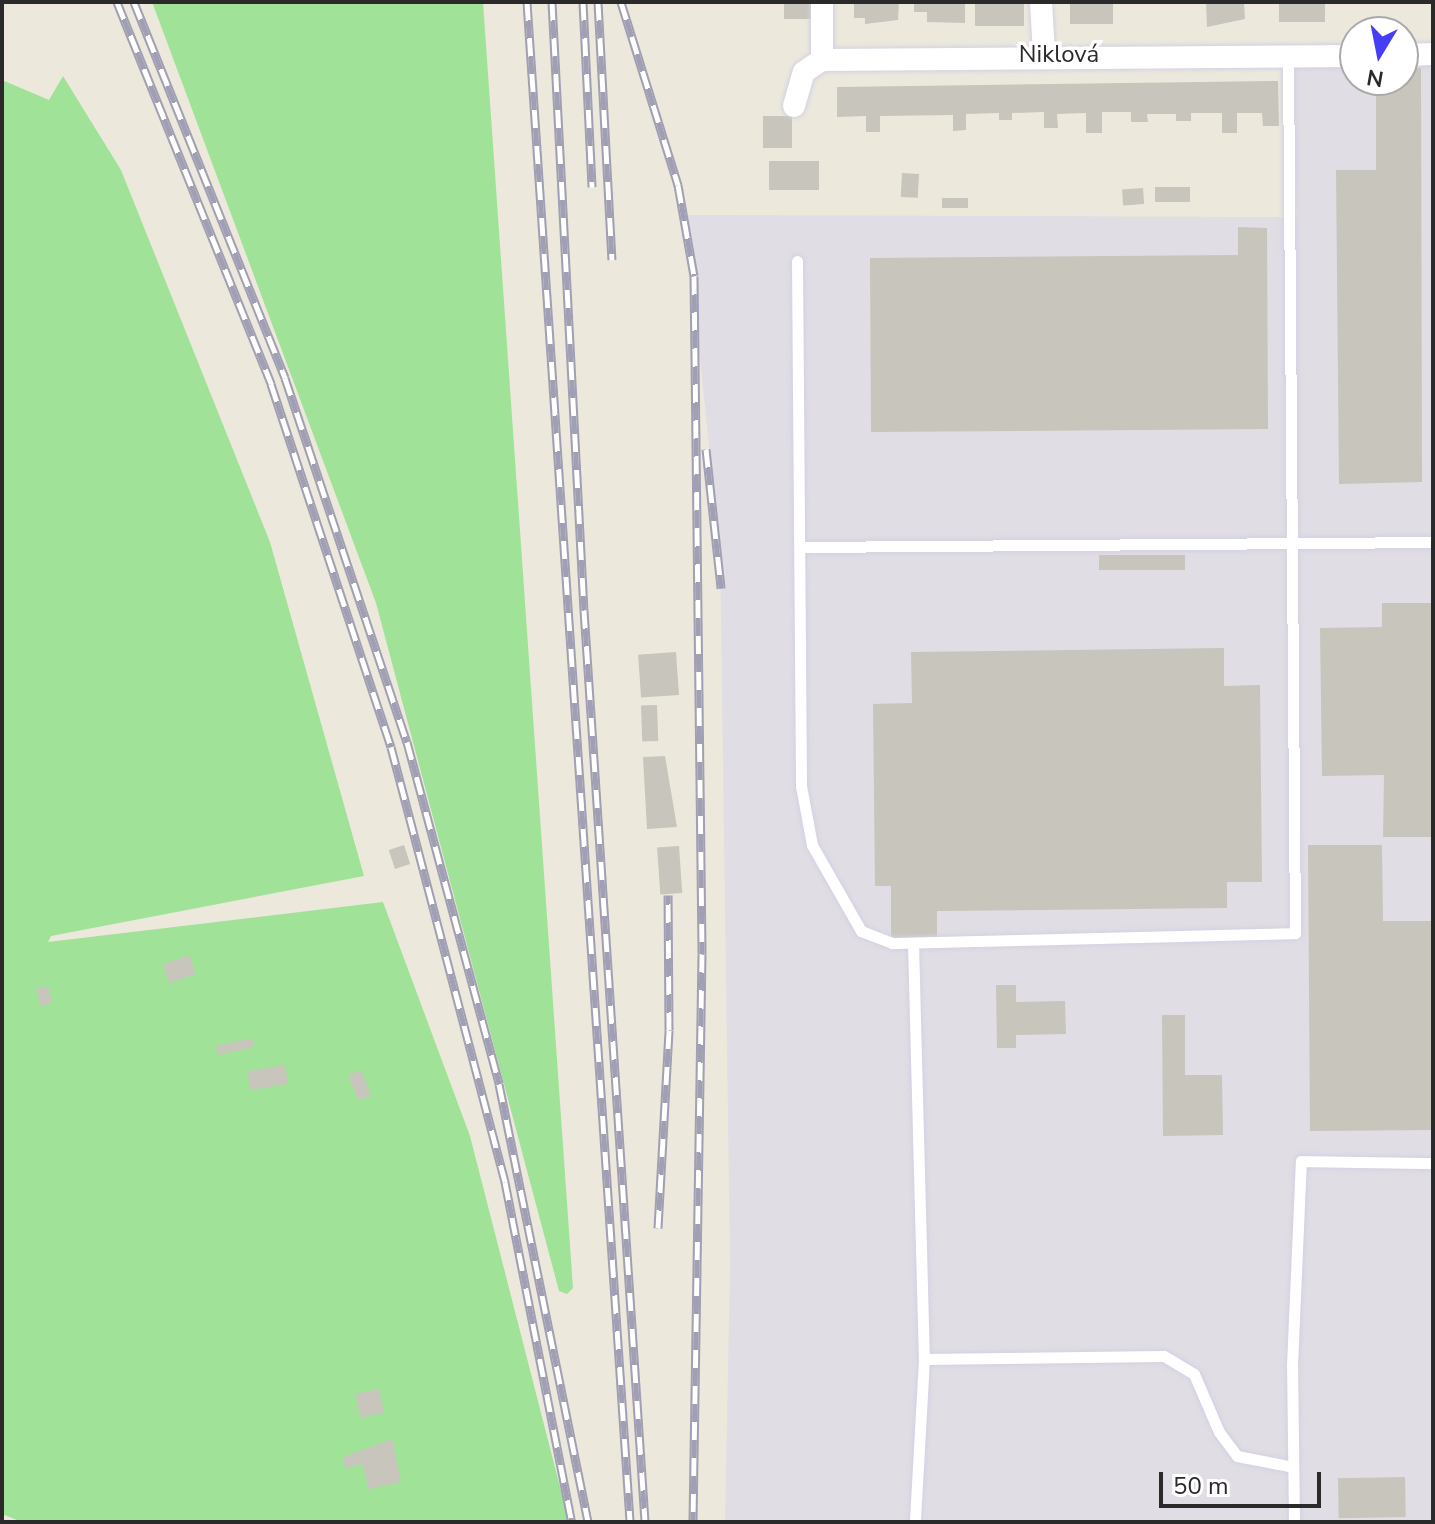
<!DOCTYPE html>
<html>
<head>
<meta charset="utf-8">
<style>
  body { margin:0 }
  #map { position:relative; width:1435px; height:1524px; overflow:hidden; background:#ece9dc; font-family:"Nunito Sans",sans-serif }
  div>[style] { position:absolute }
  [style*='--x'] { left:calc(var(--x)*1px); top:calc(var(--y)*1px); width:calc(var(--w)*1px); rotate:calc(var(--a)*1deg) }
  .industrial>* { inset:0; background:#e1dde4 }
  .green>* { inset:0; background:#a1e299 }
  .building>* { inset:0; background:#c7c5bc; transform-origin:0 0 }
  .roads { filter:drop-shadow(0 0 2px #d2d1e3) drop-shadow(0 0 2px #d2d1e3) }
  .service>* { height:11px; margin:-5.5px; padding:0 5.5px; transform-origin:5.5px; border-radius:5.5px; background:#fff }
  .minor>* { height:22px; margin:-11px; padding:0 11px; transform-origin:11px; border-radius:11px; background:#fff }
  .rail>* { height:9px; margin-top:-4.5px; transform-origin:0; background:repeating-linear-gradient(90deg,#fff 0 18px,#a19fb4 0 36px); box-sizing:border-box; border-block:2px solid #a19fb4 }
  span { translate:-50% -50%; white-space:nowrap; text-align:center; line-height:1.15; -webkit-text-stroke:7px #fff; paint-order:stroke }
  .street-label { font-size:24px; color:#2a2a2a }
  .frame { position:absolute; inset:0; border:4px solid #2a2a2a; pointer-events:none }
  .north { position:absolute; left:1339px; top:16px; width:80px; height:80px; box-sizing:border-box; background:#fff; border:2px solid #aaa; border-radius:50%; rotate:190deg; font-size:22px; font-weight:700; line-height:32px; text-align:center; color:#2a2a2a }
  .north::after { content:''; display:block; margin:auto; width:28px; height:36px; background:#463ef7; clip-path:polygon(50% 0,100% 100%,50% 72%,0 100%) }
  .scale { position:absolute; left:1159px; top:1472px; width:162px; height:36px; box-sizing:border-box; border:4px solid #2a2a2a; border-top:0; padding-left:10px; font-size:24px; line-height:28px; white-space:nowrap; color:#2a2a2a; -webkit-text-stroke:6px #fff; paint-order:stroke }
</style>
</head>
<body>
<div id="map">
  <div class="industrial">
    <i style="clip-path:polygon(1433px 60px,1433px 1522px,725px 1522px,730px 1265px,720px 552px,685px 215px,1297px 217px,1292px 63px,1355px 62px,1355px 80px,1403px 80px,1403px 61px)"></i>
  </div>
  <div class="green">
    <i style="clip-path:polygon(152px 2px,483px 2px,573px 1288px,567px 1294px,559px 1291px,376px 603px)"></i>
    <i style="clip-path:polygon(63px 76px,121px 170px,270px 542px,364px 876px,51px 936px,48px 942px,383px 902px,470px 1136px,569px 1522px,22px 1522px,2px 1514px,2px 80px,49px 100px)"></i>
  </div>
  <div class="building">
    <i style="left:784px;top:2px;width:27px;height:17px"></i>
    <i style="clip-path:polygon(854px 2px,899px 2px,898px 20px,865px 24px,865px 18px,854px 18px)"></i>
    <i style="clip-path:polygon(914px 2px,965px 2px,965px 23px,927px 22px,927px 12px,914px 12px)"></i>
    <i style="left:975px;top:2px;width:49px;height:24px"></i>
    <i style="left:1070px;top:2px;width:43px;height:22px"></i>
    <i style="clip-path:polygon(1206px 2px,1244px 2px,1245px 19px,1207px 27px)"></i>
    <i style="left:1279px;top:2px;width:46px;height:20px"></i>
    <i style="clip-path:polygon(1403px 68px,1421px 68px,1422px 482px,1339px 484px,1336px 170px,1376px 170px,1376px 80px,1403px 80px)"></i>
    <i style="clip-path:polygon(1278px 81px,1279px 126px,1263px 126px,1262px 113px,1237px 113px,1237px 133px,1222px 133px,1222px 113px,1191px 113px,1191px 121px,1176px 121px,1176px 114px,1147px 114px,1148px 122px,1131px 122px,1131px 112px,1102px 112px,1102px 133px,1086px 133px,1086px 113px,1057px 114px,1058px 128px,1044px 128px,1044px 112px,1012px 113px,1012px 120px,999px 120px,999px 113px,966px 114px,966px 130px,953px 131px,953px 115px,880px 116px,880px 132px,866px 132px,866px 116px,837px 117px,837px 87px)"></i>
    <i style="left:763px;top:116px;width:29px;height:32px"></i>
    <i style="left:769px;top:161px;width:50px;height:29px"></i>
    <i style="left:902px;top:173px;width:17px;height:24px;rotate:3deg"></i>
    <i style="left:1190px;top:187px;width:15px;height:35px;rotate:90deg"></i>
    <i style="left:1143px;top:188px;width:16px;height:21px;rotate:86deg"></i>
    <i style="left:942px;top:198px;width:26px;height:10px"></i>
    <i style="clip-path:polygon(1238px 227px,1267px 228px,1268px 429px,871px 432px,870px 258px,1238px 255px)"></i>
    <i style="left:1099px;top:555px;width:86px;height:15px"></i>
    <i style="clip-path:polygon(1382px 603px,1433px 603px,1433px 837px,1383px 837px,1384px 775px,1322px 776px,1320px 628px,1382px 627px)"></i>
    <i style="clip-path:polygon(1224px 648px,1224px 686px,1260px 685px,1262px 882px,1227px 882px,1227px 908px,937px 911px,937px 937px,891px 938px,891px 886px,875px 886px,873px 704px,912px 703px,911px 652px)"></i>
    <i style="left:676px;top:652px;width:43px;height:38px;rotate:86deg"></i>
    <i style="left:657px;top:705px;width:36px;height:16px;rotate:88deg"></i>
    <i style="clip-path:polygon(665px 756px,677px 827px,647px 829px,643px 757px)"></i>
    <i style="left:404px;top:845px;width:20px;height:16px;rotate:72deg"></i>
    <i style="clip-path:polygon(1308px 845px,1382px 845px,1383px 921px,1433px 921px,1433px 1130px,1310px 1131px)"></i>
    <i style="left:679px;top:846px;width:47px;height:22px;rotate:86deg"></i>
    <i style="left:189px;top:955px;width:20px;height:28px;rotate:70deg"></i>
    <i style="clip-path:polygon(996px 985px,1016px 985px,1016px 1002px,1065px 1001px,1066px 1034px,1016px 1035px,1016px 1048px,997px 1048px)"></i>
    <i style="left:48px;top:986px;width:18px;height:12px;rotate:77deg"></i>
    <i style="clip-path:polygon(1162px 1015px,1185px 1015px,1185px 1075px,1222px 1075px,1223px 1135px,1163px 1136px)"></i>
    <i style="left:252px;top:1038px;width:9px;height:37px;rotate:77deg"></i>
    <i style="left:285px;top:1065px;width:19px;height:38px;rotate:81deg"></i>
    <i style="left:361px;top:1070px;width:27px;height:14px;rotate:68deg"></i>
    <i style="left:379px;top:1389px;width:24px;height:24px;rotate:78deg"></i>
    <i style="clip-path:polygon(392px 1439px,401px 1482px,368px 1489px,363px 1464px,345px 1468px,343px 1457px)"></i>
    <i style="left:1405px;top:1477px;width:40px;height:67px;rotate:89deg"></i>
  </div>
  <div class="roads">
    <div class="service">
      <i style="--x:797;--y:261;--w:525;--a:89.56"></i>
      <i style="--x:801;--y:786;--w:60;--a:79.4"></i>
      <i style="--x:812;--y:845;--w:99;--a:60.3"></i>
      <i style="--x:861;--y:931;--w:33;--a:21"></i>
      <i style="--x:892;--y:943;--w:403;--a:-1.4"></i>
      <i style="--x:1295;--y:933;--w:877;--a:-90.46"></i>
      <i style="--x:803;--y:547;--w:630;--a:-0.45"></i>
      <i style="--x:913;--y:943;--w:416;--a:88.5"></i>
      <i style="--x:924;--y:1359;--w:163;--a:93.2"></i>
      <i style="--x:924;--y:1359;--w:240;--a:-0.7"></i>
      <i style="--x:1164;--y:1356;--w:35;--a:31"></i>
      <i style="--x:1194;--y:1374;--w:63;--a:66.7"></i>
      <i style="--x:1219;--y:1432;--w:30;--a:53"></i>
      <i style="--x:1237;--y:1456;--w:57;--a:11.1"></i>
      <i style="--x:1294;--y:1522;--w:157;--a:-90.7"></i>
      <i style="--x:1292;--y:1365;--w:204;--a:-87.5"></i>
      <i style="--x:1301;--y:1161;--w:132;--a:0.9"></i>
    </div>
    <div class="minor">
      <i style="--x:822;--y:2;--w:58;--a:90"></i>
      <i style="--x:1041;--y:2;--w:52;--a:86.7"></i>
      <i style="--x:1403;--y:55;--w:30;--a:-2"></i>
      <i style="--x:794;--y:106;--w:35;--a:-74"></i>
      <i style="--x:804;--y:72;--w:22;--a:-34"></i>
      <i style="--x:822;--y:60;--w:533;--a:-0.43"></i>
    </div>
  </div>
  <div class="rail">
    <i style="--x:117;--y:2;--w:412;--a:68"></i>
    <i style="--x:271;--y:384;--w:382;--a:71.7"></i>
    <i style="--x:391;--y:747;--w:450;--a:75.3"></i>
    <i style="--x:505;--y:1182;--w:347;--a:78.9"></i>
    <i style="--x:134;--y:2;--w:405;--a:68.1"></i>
    <i style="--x:285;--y:378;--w:384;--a:71.5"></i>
    <i style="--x:407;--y:742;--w:354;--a:74.9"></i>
    <i style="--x:499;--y:1084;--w:447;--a:78.5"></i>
    <i style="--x:527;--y:2;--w:1523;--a:86.12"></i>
    <i style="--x:552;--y:2;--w:609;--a:86.99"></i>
    <i style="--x:584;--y:610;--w:914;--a:86.17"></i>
    <i style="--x:583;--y:2;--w:185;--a:87.2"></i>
    <i style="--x:598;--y:2;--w:258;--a:86.9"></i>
    <i style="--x:621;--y:2;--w:192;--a:72.7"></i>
    <i style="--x:678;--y:185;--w:92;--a:80"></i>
    <i style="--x:694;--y:276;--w:678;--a:89.32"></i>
    <i style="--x:702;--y:954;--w:568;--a:90.91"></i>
    <i style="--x:706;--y:449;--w:140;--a:83.8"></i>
    <i style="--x:658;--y:1228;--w:198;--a:-86.8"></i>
    <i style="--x:669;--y:1030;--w:135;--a:-90.4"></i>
  </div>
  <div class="street-label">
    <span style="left:1059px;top:55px">Niklová</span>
  </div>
  <div class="frame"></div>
  <div class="north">N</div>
  <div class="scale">50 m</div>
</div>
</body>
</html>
